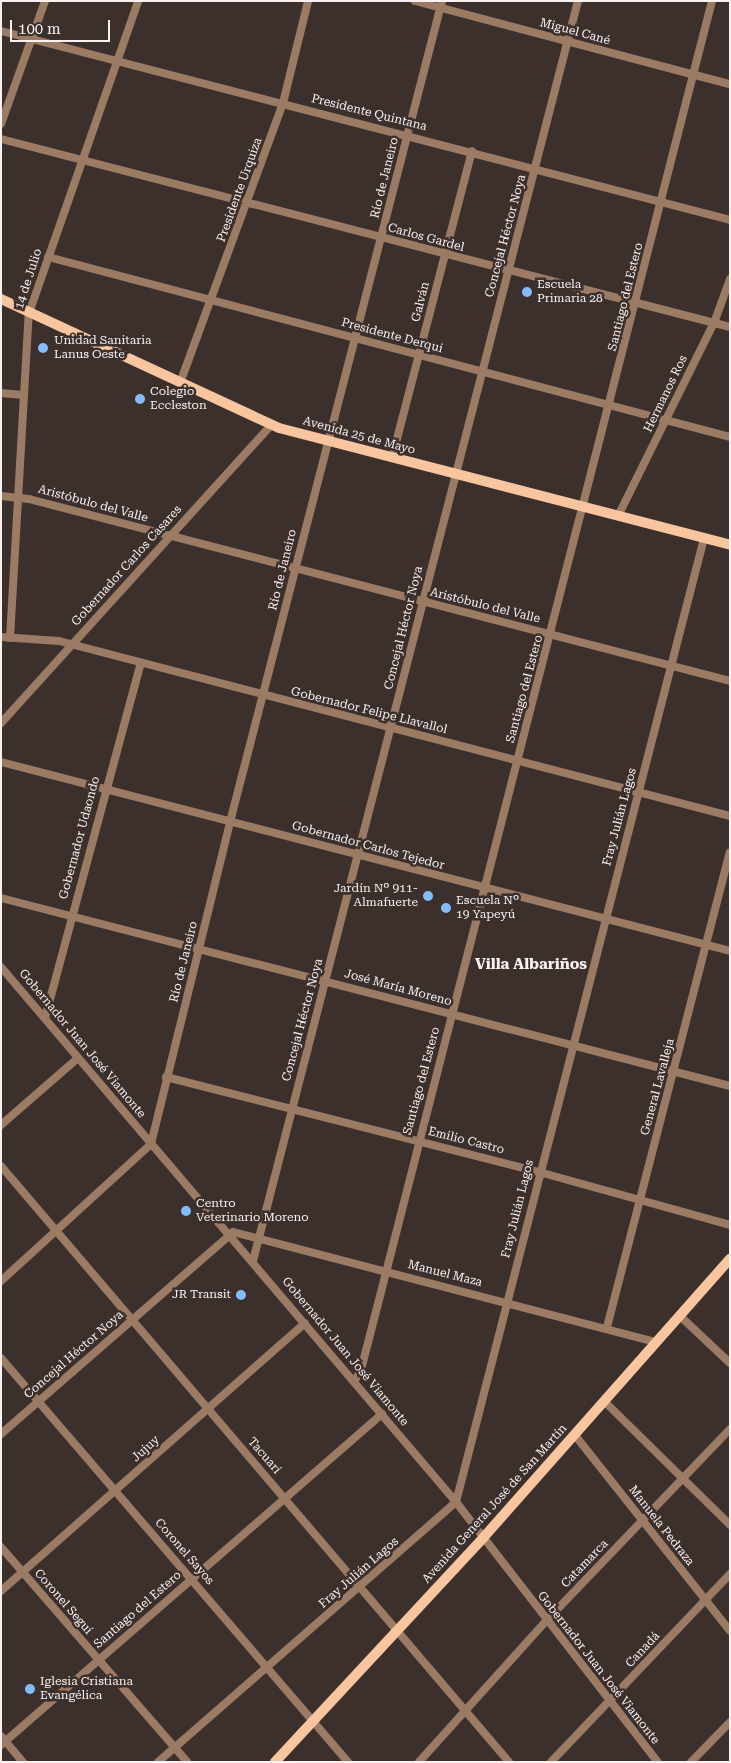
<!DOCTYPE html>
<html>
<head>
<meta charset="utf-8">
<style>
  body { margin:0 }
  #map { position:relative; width:731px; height:1763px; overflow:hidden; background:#3c302d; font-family:"Roboto Serif",serif }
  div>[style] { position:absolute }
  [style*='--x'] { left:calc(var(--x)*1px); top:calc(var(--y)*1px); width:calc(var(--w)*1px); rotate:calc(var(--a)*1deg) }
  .minor>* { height:8px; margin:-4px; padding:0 4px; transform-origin:4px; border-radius:4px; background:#9b7b64 }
  .major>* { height:10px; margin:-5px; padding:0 5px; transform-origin:5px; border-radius:5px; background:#f9c59f }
  .dots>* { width:14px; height:14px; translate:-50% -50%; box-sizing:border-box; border:2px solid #3c302d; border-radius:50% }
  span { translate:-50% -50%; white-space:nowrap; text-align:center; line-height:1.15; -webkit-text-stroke:5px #3c302d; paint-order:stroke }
  .street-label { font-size:12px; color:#faf1f0 }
  .poi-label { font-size:12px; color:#faf1f0 }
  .left { translate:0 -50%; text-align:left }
  .right { translate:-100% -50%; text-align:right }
  .quarter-label { font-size:15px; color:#faf1f0; font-weight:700 }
  .frame { position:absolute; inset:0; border:2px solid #faf1f0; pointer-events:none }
  .scale { position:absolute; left:10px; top:20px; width:100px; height:22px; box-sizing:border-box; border:2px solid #faf1f0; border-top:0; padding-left:6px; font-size:15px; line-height:18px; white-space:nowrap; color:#faf1f0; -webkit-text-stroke:4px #3c302d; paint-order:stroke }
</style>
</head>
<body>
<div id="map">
  <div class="minor">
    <i style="--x:415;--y:1;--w:326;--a:14.8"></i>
    <i style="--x:1;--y:31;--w:753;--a:14.53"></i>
    <i style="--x:1;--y:124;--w:131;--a:-70.3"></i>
    <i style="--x:1;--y:139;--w:753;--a:14.46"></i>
    <i style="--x:48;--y:257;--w:705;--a:14.78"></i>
    <i style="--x:180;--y:383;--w:298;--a:-69.8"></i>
    <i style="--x:283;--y:103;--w:105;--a:-76.2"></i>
    <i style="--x:1;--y:393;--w:22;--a:5"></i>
    <i style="--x:392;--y:458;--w:317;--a:-75.4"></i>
    <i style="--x:1;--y:496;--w:28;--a:6"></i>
    <i style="--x:29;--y:499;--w:724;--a:14.55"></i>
    <i style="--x:618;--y:516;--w:216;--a:-63.6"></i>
    <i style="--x:714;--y:323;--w:47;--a:-70"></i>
    <i style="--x:1;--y:637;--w:58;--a:3.9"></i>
    <i style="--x:59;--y:641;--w:693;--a:14.62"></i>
    <i style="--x:10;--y:638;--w:326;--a:-86.7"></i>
    <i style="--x:29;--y:313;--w:330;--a:-70.7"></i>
    <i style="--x:1;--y:723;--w:402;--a:-47.8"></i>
    <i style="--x:1;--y:762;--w:753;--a:14.53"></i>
    <i style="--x:1;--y:898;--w:753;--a:14.46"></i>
    <i style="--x:1;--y:967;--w:702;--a:49.62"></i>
    <i style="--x:456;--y:1502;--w:329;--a:52.2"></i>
    <i style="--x:45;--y:1018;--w:366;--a:-74.9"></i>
    <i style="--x:166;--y:1077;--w:385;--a:14.3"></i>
    <i style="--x:539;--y:1172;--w:198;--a:15.5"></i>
    <i style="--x:1;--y:1125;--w:102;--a:-41"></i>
    <i style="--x:151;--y:1144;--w:332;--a:-76.2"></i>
    <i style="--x:230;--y:822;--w:848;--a:-75.52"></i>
    <i style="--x:1;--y:1166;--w:783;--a:49.56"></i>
    <i style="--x:253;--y:1261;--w:1301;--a:-75.54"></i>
    <i style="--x:1;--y:1281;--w:203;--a:-42.4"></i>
    <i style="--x:679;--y:1315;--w:70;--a:43.3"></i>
    <i style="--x:607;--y:1327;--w:490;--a:-75.5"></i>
    <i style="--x:1;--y:1358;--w:533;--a:49.34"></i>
    <i style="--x:355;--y:1380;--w:12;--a:-59"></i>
    <i style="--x:361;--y:1370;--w:1413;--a:-75.62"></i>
    <i style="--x:604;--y:1401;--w:177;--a:44.5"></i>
    <i style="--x:1;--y:1434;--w:308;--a:-41"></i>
    <i style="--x:233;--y:1232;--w:437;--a:14.6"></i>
    <i style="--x:574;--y:1434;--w:251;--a:51.6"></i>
    <i style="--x:1;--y:1547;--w:284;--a:49.1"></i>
    <i style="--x:1;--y:1591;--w:405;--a:-41.4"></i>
    <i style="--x:1;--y:1736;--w:34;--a:50"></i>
    <i style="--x:1;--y:1745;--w:505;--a:-40.98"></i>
    <i style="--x:158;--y:1762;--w:395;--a:-41.1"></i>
    <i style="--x:456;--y:1502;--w:995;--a:-75.57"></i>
    <i style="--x:419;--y:1762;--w:190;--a:-48"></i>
    <i style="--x:546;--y:1621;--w:266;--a:-46.2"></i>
    <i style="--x:551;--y:1762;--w:260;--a:-46.4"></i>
    <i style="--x:691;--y:1762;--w:56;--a:-45.7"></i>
  </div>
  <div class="major">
    <i style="--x:1;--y:299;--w:306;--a:24.9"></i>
    <i style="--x:279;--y:428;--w:466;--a:14.5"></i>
    <i style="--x:275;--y:1762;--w:306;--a:-47.1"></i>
    <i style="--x:483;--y:1538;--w:373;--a:-48.5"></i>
  </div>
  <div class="dots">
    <i style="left:527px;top:292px;background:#84bcfb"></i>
    <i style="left:43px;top:348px;background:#84bcfb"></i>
    <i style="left:140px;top:399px;background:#84bcfb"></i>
    <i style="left:428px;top:896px;background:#84bcfb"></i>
    <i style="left:446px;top:908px;background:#84bcfb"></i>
    <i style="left:186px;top:1211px;background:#84bcfb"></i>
    <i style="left:241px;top:1295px;background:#84bcfb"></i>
    <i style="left:30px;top:1689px;background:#84bcfb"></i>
  </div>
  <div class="street-label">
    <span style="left:575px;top:32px;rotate:15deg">Miguel Cané</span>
    <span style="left:369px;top:113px;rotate:14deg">Presidente Quintana</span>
    <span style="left:385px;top:178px;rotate:-76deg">Río de Janeiro</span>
    <span style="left:240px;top:190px;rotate:-70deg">Presidente Urquiza</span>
    <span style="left:506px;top:236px;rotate:-75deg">Concejal Héctor Noya</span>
    <span style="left:426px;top:238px;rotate:15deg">Carlos Gardel</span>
    <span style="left:29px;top:279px;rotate:-72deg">14 de Julio</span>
    <span style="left:626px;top:297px;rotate:-76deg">Santiago del Estero</span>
    <span style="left:421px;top:302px;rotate:-76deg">Galván</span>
    <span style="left:392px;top:336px;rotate:15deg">Presidente Derqui</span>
    <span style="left:666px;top:394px;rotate:-64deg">Hermanos Ros</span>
    <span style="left:359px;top:436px;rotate:15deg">Avenida 25 de Mayo</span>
    <span style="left:93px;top:504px;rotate:15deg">Aristóbulo del Valle</span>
    <span style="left:127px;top:566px;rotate:-48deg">Gobernador Carlos Casares</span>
    <span style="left:283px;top:570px;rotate:-76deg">Río de Janeiro</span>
    <span style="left:485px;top:606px;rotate:14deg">Aristóbulo del Valle</span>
    <span style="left:404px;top:628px;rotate:-76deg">Concejal Héctor Noya</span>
    <span style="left:525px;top:689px;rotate:-75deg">Santiago del Estero</span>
    <span style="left:369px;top:711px;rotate:14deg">Gobernador Felipe Llavallol</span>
    <span style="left:620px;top:817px;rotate:-75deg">Fray Julián Lagos</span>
    <span style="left:80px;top:838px;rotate:-75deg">Gobernador Udaondo</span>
    <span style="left:368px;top:846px;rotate:15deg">Gobernador Carlos Tejedor</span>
    <span style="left:184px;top:962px;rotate:-76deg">Río de Janeiro</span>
    <span style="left:398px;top:988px;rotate:15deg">José María Moreno</span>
    <span style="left:303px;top:1020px;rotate:-75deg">Concejal Héctor Noya</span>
    <span style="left:82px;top:1044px;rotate:50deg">Gobernador Juan José Viamonte</span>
    <span style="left:422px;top:1081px;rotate:-75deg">Santiago del Estero</span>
    <span style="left:658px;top:1087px;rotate:-75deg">General Lavalleja</span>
    <span style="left:466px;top:1141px;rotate:14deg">Emilio Castro</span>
    <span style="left:518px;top:1209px;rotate:-76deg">Fray Julián Lagos</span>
    <span style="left:445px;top:1274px;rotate:14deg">Manuel Maza</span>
    <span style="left:345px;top:1352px;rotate:50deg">Gobernador Juan José Viamonte</span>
    <span style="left:74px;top:1355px;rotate:-41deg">Concejal Héctor Noya</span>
    <span style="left:146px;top:1449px;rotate:-42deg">Jujuy</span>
    <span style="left:264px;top:1456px;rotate:49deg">Tacuarí</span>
    <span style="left:495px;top:1504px;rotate:-48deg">Avenida General José de San Martín</span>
    <span style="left:661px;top:1526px;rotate:52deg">Manuela Pedraza</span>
    <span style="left:184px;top:1552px;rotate:49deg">Coronel Sayos</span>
    <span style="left:585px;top:1564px;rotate:-46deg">Catamarca</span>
    <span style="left:359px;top:1573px;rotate:-41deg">Fray Julián Lagos</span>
    <span style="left:63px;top:1602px;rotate:49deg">Coronel Seguí</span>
    <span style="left:138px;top:1610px;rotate:-41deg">Santiago del Estero</span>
    <span style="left:643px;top:1650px;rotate:-47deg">Canadá</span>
    <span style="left:598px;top:1668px;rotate:52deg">Gobernador Juan José Viamonte</span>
  </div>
  <div class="poi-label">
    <span class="left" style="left:537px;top:292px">Escuela<br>Primaria 28</span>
    <span class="left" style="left:54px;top:348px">Unidad Sanitaria<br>Lanus Oeste</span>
    <span class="left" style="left:150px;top:399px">Colegio<br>Eccleston</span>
    <span class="right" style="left:418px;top:896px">Jardín Nº 911-<br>Almafuerte</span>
    <span class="left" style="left:456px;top:908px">Escuela Nº<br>19 Yapeyú</span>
    <span class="left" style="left:196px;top:1211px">Centro<br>Veterinario Moreno</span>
    <span class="right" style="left:231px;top:1295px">JR Transit</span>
    <span class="left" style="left:40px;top:1689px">Iglesia Cristiana<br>Evangélica</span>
  </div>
  <div class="quarter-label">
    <span style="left:531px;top:965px">Villa Albariños</span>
  </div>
  <div class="frame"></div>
  <div class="scale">100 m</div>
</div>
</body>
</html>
